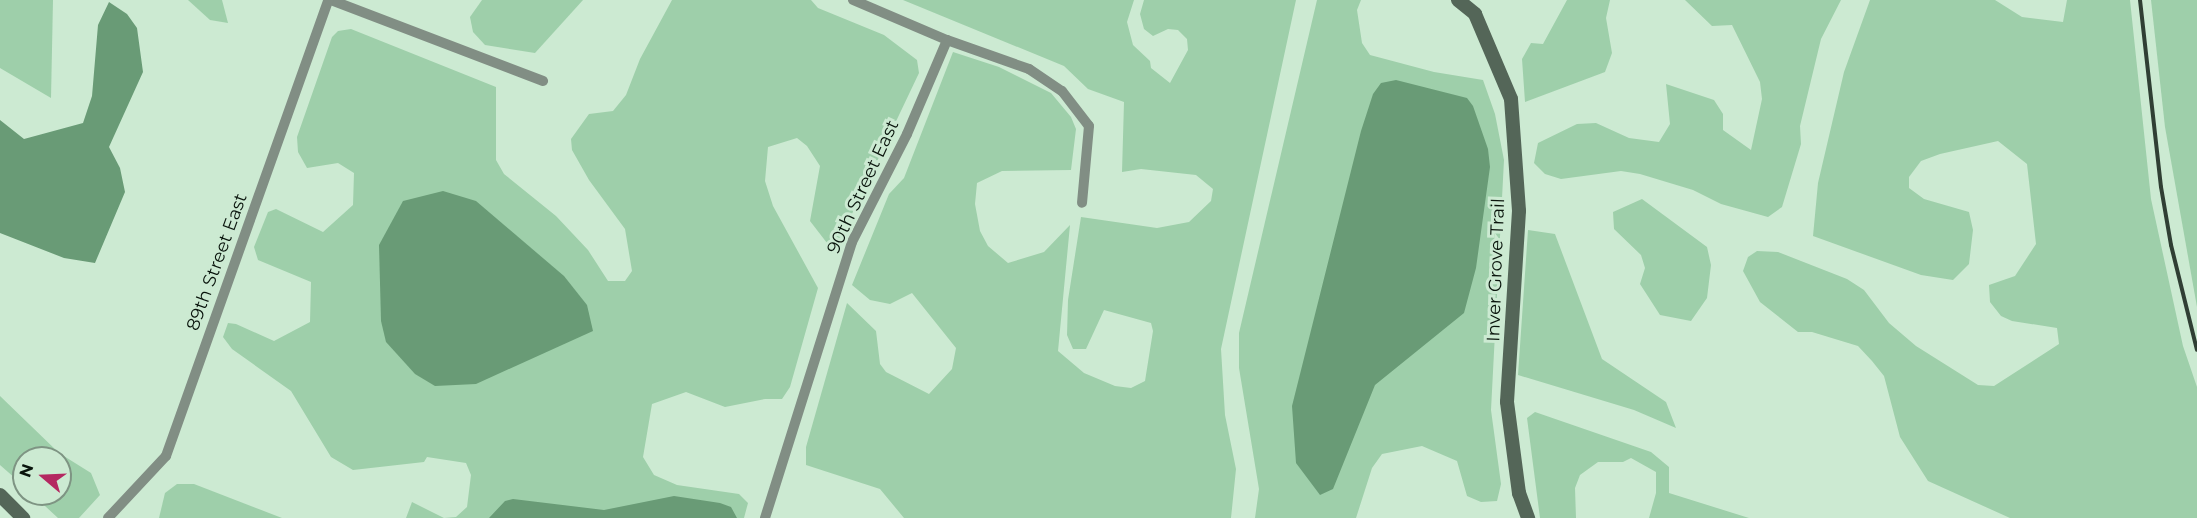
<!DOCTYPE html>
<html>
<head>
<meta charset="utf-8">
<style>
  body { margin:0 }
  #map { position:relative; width:2197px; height:518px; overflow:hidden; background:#ccead2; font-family:Montserrat,sans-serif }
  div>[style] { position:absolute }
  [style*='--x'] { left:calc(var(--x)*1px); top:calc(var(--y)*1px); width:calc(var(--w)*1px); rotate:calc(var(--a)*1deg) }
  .green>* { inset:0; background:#9ecfaa }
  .water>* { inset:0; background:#699b76 }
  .street>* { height:10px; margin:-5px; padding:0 5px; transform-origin:5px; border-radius:5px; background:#818e84 }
  .secondary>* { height:14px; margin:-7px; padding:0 7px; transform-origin:7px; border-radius:7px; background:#546658 }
  .rail>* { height:4px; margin:-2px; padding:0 2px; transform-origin:2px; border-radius:2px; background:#303f34 }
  span { translate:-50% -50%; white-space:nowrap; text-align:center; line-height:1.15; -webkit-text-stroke:6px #ccead2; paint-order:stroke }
  .street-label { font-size:18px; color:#09140c }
  .north { position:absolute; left:12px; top:446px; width:60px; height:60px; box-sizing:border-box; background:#ccead2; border:2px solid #7e9483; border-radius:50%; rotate:289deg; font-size:16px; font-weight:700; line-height:24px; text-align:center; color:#09140c }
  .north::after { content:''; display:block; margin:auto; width:21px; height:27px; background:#b42861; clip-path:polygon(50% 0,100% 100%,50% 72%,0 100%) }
</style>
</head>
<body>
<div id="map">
  <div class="green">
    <i style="clip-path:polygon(0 0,53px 0,51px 98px,0 68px)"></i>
    <i style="clip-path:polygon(188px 0,222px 0,228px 23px,210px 20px)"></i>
    <i style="clip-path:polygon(482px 0,583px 0,535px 53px,485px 45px,473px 32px,470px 17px)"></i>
    <i style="clip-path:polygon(672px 0,811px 0,818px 8px,884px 35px,917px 60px,919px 73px,841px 237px,827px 243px,810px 221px,820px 166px,807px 146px,797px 138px,768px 147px,765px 181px,773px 206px,818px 288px,790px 387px,782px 399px,765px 399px,725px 407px,686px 392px,652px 404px,643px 457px,654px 475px,677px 485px,739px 494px,748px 503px,744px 518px,406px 518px,412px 502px,444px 518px,456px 517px,467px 507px,471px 475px,466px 463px,427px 457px,424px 462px,353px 470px,331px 457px,291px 391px,232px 349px,223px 337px,228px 323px,236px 324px,274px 341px,310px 322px,311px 282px,258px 260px,254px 247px,268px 212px,276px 209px,323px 232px,353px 205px,354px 173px,338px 163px,307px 168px,298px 152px,297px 137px,332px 37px,338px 31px,351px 29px,496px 87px,496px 160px,504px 174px,556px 216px,588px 250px,608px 281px,625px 281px,632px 271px,625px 229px,589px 180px,572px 150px,571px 139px,589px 114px,613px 111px,626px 95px,640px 59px)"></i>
    <i style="clip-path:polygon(903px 0,1134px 0,1127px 22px,1133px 45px,1150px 61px,1151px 68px,1170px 83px,1188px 50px,1187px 39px,1178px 30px,1168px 29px,1153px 36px,1144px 29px,1140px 14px,1144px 0,1296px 0,1221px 349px,1225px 415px,1236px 469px,1231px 518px,904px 518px,880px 489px,806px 465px,806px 447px,847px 303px,876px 331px,880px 364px,886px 372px,929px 394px,952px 369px,956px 348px,912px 293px,890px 304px,870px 300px,852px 285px,889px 194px,904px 178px,953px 52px,999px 67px,1051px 93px,1071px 117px,1076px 129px,1071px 170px,1002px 171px,977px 183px,975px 204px,980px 231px,988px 246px,1008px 263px,1044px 252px,1070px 225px,1058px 351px,1084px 373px,1115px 386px,1131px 388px,1145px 381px,1153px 331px,1151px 323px,1104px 310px,1086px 349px,1073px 349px,1067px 335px,1068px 300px,1081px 217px,1157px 228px,1189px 222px,1211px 201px,1213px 189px,1196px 175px,1141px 169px,1122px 172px,1124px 102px,1088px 89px,1064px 66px)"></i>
    <i style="clip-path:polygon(1317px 0,1361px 0,1357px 10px,1362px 43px,1370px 55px,1434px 72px,1483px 80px,1495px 114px,1504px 160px,1491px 410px,1501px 484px,1497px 501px,1481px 502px,1467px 496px,1457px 461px,1422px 446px,1382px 454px,1372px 468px,1356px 518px,1255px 518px,1259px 489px,1239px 368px,1239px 333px)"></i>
    <i style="clip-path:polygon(1567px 0,1610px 0,1606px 18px,1612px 53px,1605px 72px,1525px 102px,1522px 59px,1531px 43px,1543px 44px)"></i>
    <i style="clip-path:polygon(1685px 0,1841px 0,1821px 39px,1800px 126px,1801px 144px,1782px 207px,1768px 217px,1721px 204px,1693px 190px,1640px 174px,1621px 171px,1561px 179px,1545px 174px,1534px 163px,1538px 143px,1577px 124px,1596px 123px,1629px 138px,1659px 142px,1670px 124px,1666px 84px,1714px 100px,1723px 114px,1723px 130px,1751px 150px,1762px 99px,1760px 82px,1732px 25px,1712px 26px)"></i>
    <i style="clip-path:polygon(1870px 0,1995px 0,2022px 17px,2063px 22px,2067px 0,2130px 0,2151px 199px,2183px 346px,2197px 387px,2197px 518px,2010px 518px,1928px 481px,1900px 437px,1884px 376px,1872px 361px,1858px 346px,1812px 332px,1798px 332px,1760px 302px,1743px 271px,1748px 257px,1757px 251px,1778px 252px,1847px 279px,1864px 290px,1889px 323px,1916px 346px,1978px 385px,1994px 386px,2059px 344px,2057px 328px,2012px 321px,2001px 316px,1990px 302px,1989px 285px,2015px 276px,2036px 244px,2027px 164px,1998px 141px,1940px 154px,1921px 161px,1909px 177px,1909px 188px,1924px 199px,1969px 212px,1973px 230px,1969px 264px,1953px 280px,1921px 275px,1813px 236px,1818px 183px,1844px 72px)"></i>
    <i style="clip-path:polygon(2151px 0,2197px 0,2197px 307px,2165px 127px)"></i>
    <i style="clip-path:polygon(1642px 199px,1707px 247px,1711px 265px,1707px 298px,1691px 321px,1660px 315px,1640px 284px,1645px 268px,1641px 255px,1614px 229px,1613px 212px)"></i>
    <i style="clip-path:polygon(1528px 230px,1555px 234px,1602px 359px,1666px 402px,1676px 428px,1634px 410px,1518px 375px)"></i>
    <i style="clip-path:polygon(0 396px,59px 453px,91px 473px,100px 495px,79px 518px,58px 518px,32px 494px,60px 494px,60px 458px,24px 458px,24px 486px,0 465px)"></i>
    <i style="clip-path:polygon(1535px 412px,1651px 452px,1669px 467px,1669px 493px,1749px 518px,1649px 518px,1656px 493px,1656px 472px,1631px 458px,1623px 462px,1598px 462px,1580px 475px,1575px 488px,1576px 518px,1540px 518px,1527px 418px)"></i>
    <i style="clip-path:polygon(177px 484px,194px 484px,282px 518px,159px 518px,165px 493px)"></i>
  </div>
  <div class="water">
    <i style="clip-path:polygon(109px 2px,127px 14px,137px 28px,143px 72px,109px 147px,120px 168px,125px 192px,95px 263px,64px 258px,0 233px,0 120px,24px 139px,83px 123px,92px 96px,98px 25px)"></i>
    <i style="clip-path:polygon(1396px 80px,1467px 98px,1473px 106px,1488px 149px,1490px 167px,1476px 268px,1464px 313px,1375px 385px,1333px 489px,1320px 495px,1296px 463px,1292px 406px,1361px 131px,1373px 94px,1381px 83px)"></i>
    <i style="clip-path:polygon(443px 191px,476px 201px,564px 276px,587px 305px,593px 331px,476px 384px,435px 386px,415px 374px,386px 342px,381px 321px,379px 245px,403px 201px)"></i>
    <i style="clip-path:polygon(674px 496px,720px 503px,731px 507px,737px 518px,489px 518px,505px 501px,513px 499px,604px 510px)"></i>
  </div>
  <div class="street">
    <i style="--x:331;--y:0;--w:227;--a:20.9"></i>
    <i style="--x:853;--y:0;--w:102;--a:23.1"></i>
    <i style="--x:947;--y:40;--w:87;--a:19.5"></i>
    <i style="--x:1029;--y:69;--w:40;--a:34"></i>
    <i style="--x:1062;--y:91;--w:44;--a:52.4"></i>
    <i style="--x:1089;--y:126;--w:77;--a:95.2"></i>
    <i style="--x:108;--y:518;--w:85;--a:-46.9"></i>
    <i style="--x:166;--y:456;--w:484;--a:-70.4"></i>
    <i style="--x:765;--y:518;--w:289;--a:-72.5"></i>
    <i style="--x:852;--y:242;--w:121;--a:-63"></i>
    <i style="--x:907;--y:134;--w:102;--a:-66.9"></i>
  </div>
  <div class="secondary">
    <i style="--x:1458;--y:0;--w:22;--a:39"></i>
    <i style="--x:1475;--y:14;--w:92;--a:67"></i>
    <i style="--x:1511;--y:99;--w:112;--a:85.9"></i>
    <i style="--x:1519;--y:211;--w:191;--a:93.6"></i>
    <i style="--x:1507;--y:402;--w:92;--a:82.5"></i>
    <i style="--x:1519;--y:493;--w:27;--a:70"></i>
    <i style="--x:0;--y:495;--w:33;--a:45"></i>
  </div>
  <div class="rail">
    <i style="--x:2140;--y:0;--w:188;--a:83.6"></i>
    <i style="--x:2161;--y:187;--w:59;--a:80.2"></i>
    <i style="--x:2171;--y:245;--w:108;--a:76.1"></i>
  </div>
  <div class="street-label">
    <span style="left:863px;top:187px;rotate:-65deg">90th Street East</span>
    <span style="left:217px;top:262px;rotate:-70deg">89th Street East</span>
    <span style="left:1496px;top:270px;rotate:-88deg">Inver Grove Trail</span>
  </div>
  <div class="north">N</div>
</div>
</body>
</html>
